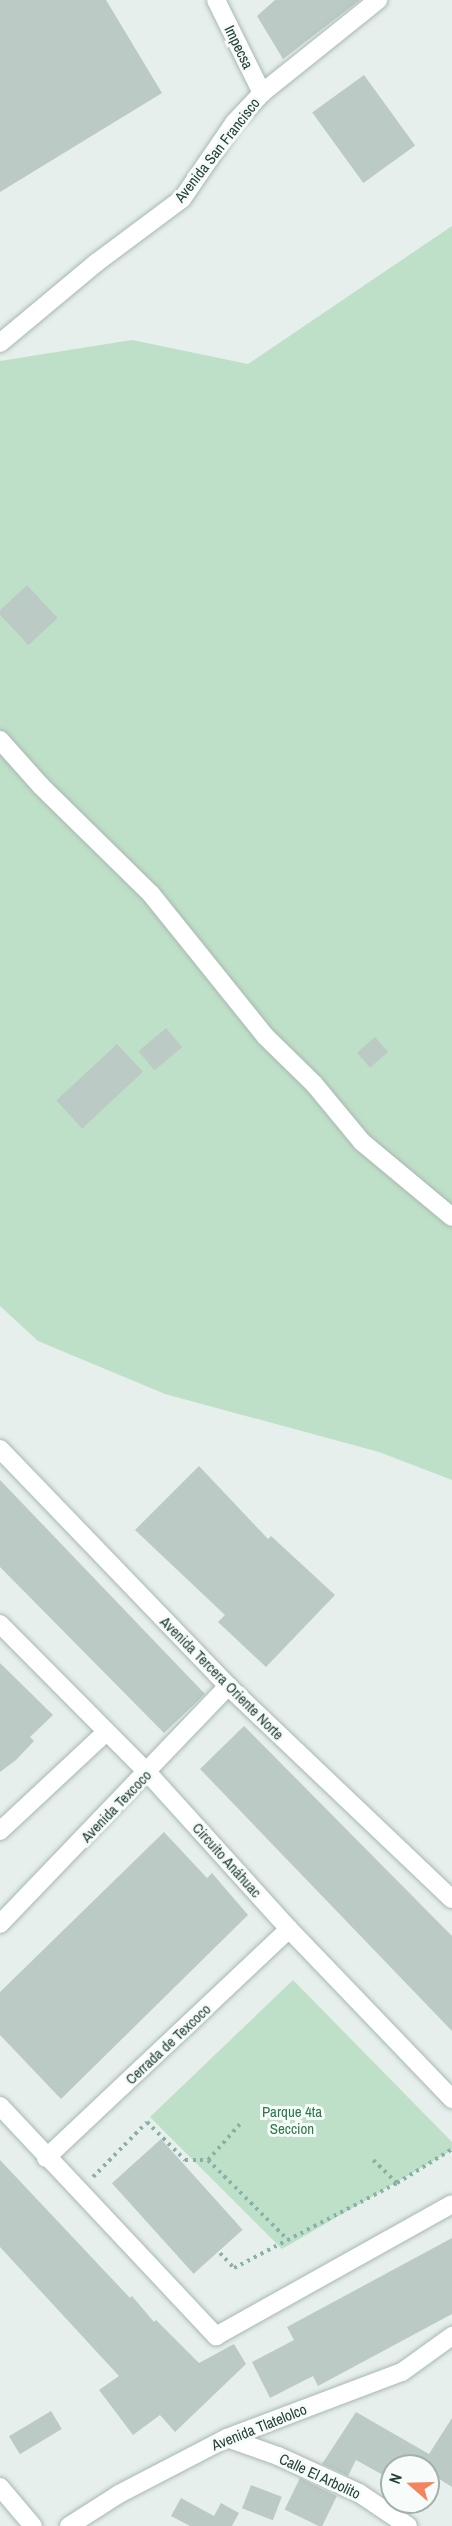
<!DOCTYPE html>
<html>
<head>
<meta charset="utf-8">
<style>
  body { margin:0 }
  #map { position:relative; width:452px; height:2526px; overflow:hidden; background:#e6efeb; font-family:"Archivo Narrow",sans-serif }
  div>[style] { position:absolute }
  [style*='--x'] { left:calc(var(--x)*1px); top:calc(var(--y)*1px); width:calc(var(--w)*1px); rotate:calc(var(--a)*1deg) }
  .green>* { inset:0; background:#bfe0c8 }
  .building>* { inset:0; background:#bbcac4; transform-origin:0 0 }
  .path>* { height:4px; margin-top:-2px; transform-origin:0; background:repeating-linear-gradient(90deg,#86b3a5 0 3px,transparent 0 7.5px) }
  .roads { filter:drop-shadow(0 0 2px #a8b8b2) drop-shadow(0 0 2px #a8b8b2) }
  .minor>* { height:18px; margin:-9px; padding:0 9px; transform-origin:9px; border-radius:9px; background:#fff }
  .tertiary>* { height:18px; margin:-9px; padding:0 9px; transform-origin:9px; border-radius:9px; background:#fff }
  span { translate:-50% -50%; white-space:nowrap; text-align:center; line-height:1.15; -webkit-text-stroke:6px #f7fbf9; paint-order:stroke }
  .street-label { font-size:15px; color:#24423a }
  .park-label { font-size:15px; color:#2d7a4b }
  .north { position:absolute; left:380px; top:2454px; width:60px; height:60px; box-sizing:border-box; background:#f7fbf9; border:2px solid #a3b1ad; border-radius:50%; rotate:290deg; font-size:16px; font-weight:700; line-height:24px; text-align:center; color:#24423a }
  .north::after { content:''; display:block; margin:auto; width:21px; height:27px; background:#f4845f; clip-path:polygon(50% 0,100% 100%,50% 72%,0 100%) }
</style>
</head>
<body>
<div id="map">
  <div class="green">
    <i style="clip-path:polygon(452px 226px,452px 1480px,379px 1452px,165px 1394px,38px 1341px,0 1306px,0 361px,132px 340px,248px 364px)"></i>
    <i style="clip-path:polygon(293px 1980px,452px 2142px,452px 2150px,282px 2249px,150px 2117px)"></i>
  </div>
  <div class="building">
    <i style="clip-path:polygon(0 0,106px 0,162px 93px,0 192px)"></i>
    <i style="clip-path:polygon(275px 0,360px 0,283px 59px,257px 16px)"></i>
    <i style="left:364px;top:75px;width:87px;height:64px;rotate:54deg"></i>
    <i style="left:27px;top:585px;width:45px;height:40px;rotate:47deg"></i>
    <i style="left:166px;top:1028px;width:25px;height:36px;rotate:50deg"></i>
    <i style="left:375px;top:1037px;width:20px;height:24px;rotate:49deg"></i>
    <i style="left:117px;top:1044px;width:38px;height:83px;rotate:47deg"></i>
    <i style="clip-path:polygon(199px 1466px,268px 1539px,271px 1536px,335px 1595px,266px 1667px,218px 1622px,225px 1615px,135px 1530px)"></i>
    <i style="clip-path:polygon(0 1480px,205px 1694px,164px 1733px,0 1567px)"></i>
    <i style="clip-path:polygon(0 1663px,53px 1715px,30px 1737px,34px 1741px,16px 1760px,0 1772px)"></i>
    <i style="clip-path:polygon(244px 1726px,452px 1936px,452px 2031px,200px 1769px)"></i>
    <i style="clip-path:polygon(164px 1832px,207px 1878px,212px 1873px,248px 1915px,61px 2099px,0 2035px,0 1992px)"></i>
    <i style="left:161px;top:2139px;width:122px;height:66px;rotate:48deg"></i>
    <i style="clip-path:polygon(0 2160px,130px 2298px,132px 2296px,154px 2322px,156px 2320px,199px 2363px,234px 2344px,246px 2364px,175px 2432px,160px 2415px,133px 2435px,99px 2390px,119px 2376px,0 2247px)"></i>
    <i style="clip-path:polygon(452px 2238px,452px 2314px,318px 2386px,313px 2376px,270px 2398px,252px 2362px,294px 2340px,287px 2327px)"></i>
    <i style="left:51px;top:2411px;width:21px;height:49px;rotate:59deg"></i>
    <i style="clip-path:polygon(356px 2412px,429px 2454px,452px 2418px,452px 2487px,428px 2472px,428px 2466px,400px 2466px,392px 2460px,392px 2480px,356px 2460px,348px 2476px,322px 2464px)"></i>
    <i style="left:300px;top:2478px;width:41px;height:35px;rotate:26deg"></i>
    <i style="left:251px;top:2485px;width:33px;height:25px;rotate:21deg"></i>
    <i style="clip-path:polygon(181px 2498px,214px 2516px,221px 2503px,239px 2513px,232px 2526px,190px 2526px,171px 2516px)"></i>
  </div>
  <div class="path">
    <i style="--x:208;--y:2160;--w:50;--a:-48.3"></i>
    <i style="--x:93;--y:2177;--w:77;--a:-45.5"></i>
    <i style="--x:147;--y:2122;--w:54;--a:45"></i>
    <i style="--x:185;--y:2160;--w:23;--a:0"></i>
    <i style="--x:208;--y:2160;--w:113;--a:45"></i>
    <i style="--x:397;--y:2183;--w:65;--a:-31.7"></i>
    <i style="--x:220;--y:2253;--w:21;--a:47"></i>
    <i style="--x:234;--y:2268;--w:184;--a:-27.5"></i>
    <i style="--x:397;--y:2183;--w:36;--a:-136"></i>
  </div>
  <div class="roads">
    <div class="minor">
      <i style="--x:216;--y:0;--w:104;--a:63.7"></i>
      <i style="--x:0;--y:343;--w:125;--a:-39.8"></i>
      <i style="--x:96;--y:263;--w:107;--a:-36.7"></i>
      <i style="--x:182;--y:199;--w:92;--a:-55.6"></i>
      <i style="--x:234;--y:123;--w:41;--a:-47"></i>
      <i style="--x:262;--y:93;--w:149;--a:-38.7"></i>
      <i style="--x:0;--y:740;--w:62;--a:48.3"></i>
      <i style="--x:41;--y:786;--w:154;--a:44.5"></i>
      <i style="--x:151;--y:894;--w:182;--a:51.2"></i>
      <i style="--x:265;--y:1036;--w:69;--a:44.4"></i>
      <i style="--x:314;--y:1084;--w:75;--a:50.4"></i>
      <i style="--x:362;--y:1142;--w:117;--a:39.8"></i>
      <i style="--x:0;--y:1449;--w:329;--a:46.1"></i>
      <i style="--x:228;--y:1686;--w:309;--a:43.6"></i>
      <i style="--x:0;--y:1624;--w:210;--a:45.2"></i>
      <i style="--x:148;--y:1773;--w:210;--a:47.9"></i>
      <i style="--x:289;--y:1929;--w:236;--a:46.2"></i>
      <i style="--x:0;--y:1831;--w:144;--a:-43"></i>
      <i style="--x:0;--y:1924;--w:330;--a:-46.2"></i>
      <i style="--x:0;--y:2106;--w:316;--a:46.8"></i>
      <i style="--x:216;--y:2336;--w:270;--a:-29.2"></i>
      <i style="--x:46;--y:2158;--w:334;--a:-43.3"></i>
      <i style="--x:227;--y:2438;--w:54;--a:19.4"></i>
      <i style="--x:278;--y:2456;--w:89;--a:24.6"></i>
      <i style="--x:359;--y:2493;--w:59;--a:34"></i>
      <i style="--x:0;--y:2487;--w:51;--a:49.8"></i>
    </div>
    <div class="tertiary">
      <i style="--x:69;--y:2526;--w:59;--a:-32.6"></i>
      <i style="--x:119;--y:2494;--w:122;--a:-27.4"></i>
      <i style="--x:227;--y:2438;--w:187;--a:-20.7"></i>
      <i style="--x:402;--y:2372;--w:62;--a:-35.8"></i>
    </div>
  </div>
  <div class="street-label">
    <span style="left:239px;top:47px;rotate:64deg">Impecsa</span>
    <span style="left:217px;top:150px;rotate:-52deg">Avenida San Francisco</span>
    <span style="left:222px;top:1678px;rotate:45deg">Avenida Tercera Oriente Norte</span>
    <span style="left:116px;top:1806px;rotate:-46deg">Avenida Texcoco</span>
    <span style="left:227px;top:1860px;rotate:48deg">Circuito Anáhuac</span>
    <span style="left:168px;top:2044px;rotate:-43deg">Cerrada de Texcoco</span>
    <span style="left:259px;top:2427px;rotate:-22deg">Avenida Tlatelolco</span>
    <span style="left:320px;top:2476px;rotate:25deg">Calle El Arbolito</span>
  </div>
  <div class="park-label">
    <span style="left:292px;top:2120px">Parque 4ta<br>Seccion</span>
  </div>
  <div class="north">N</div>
</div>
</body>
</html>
